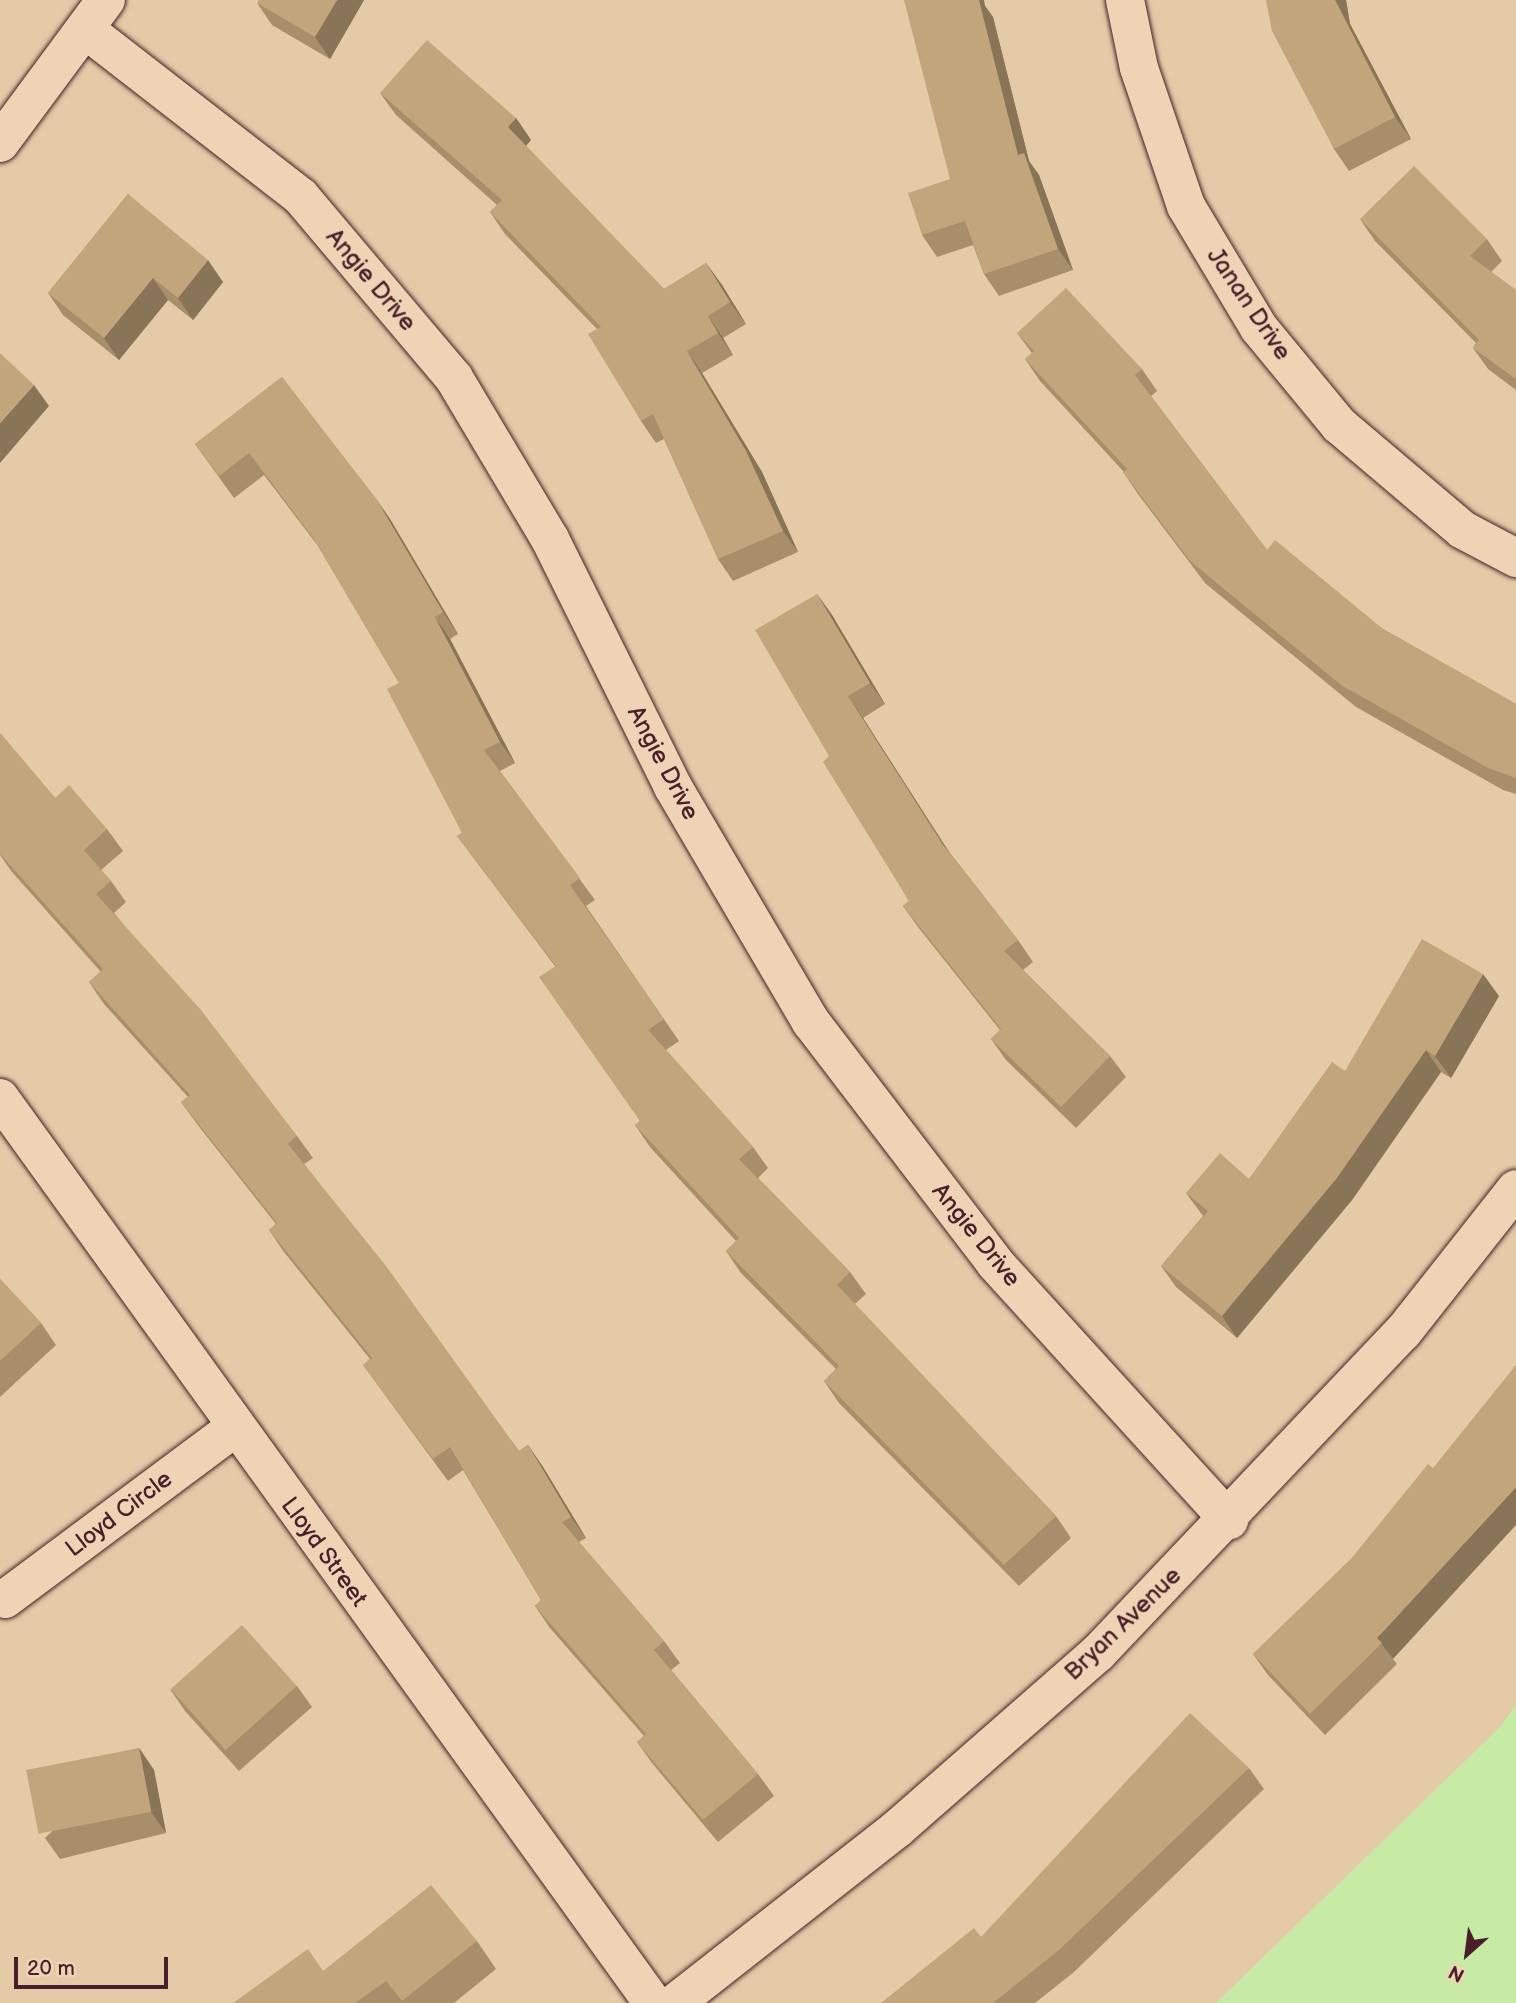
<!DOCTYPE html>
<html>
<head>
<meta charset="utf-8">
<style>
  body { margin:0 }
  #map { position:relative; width:1516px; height:2003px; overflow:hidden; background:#e4caa6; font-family:"Balsamiq Sans",sans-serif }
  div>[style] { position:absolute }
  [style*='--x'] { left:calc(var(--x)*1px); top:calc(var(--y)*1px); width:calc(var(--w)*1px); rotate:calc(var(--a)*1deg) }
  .green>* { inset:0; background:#c7eba5 }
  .roads { filter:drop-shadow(0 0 2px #4a1f2b) drop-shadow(0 0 2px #4a1f2b) }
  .minor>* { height:38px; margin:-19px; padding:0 19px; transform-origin:19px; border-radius:19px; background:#eed4b5 }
  .wall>* { inset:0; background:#a88e6a }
  .shaded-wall>* { inset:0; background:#887456 }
  .building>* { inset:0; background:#c3a57b; transform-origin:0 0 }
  span { translate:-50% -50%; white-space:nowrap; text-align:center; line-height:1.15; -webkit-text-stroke:6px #eed4b5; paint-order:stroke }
  .street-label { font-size:24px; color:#4a1f2b }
  .north { position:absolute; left:1432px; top:1919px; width:70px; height:70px; -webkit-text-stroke:5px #eed4b5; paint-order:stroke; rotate:208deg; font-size:19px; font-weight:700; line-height:28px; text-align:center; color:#4a1f2b }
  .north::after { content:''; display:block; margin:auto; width:24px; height:32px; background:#4a1f2b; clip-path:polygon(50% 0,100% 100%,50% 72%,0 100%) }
  .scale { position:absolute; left:14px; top:1957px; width:154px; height:32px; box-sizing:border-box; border:4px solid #4a1f2b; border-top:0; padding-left:9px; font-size:21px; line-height:24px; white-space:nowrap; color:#4a1f2b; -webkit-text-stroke:5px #eed4b5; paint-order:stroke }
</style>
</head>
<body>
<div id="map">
  <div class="green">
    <i style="clip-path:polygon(1516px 1704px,1516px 2003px,1216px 2003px,1501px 1726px)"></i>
  </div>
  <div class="roads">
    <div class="minor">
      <i style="--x:1125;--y:0;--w:69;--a:78.4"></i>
      <i style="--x:1139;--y:68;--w:146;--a:71.2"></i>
      <i style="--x:1186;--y:206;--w:142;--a:59.1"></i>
      <i style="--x:1259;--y:328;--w:126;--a:50.5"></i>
      <i style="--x:1339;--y:425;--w:162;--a:40.3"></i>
      <i style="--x:1463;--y:530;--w:60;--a:27.8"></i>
      <i style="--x:86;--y:30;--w:272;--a:37.8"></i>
      <i style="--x:301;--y:197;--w:237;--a:49.8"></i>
      <i style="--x:454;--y:378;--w:187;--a:59.2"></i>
      <i style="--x:550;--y:539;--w:277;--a:63.6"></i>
      <i style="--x:673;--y:787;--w:273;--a:59.6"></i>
      <i style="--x:811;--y:1022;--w:303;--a:52.6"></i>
      <i style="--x:995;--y:1263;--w:348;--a:47.7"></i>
      <i style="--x:0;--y:143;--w:178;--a:-53.5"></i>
      <i style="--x:0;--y:1098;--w:1116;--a:54.19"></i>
      <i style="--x:5;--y:1599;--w:284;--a:-36.7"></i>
      <i style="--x:675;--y:2003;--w:283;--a:-38.1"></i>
      <i style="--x:898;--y:1828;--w:266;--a:-41.2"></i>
      <i style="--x:1098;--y:1653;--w:443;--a:-46.5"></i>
      <i style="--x:1403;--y:1332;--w:182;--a:-51.7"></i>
    </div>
  </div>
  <div class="wall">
    <i style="clip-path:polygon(364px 0,330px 59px,272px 25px,257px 3px)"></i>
    <i style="clip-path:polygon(1266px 0,1346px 0,1350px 24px,1411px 139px,1349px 171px,1334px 149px)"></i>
    <i style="clip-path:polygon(985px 6px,993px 17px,1029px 161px,1039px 175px,1073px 270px,999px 296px,984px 274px,973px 245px,937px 257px,922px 235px,950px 179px)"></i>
    <i style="clip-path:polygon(380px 93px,516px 118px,531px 140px,526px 146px,664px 289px,706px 263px,722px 285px,746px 324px,723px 338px,733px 355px,702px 373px,762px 472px,798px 552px,733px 581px,718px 559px,664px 439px,656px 443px,641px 421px,597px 329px,505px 234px,490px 212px,497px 205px,396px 115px)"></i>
    <i style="clip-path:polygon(128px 194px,223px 282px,193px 320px,168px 300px,119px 360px,63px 315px,48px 293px)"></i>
    <i style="clip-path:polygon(1360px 219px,1487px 239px,1502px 261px,1491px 272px,1516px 290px,1516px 390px,1488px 369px,1473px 348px,1476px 343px,1375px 241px)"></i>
    <i style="clip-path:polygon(1017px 333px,1142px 369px,1157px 391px,1151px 396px,1267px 550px,1383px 629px,1516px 704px,1516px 794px,1503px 790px,1356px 707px,1205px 583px,1138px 494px,1123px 472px,1124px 472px,1040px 381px,1025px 359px,1032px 353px)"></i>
    <i style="clip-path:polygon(282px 377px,390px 519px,458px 634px,450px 639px,515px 763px,500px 771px,595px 900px,586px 906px,679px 1041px,666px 1050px,753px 1147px,768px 1168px,758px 1178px,850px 1272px,866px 1294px,855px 1304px,1056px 1516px,1071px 1538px,1019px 1586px,839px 1403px,824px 1381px,836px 1369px,741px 1273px,726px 1251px,736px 1241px,650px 1147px,635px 1125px,640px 1121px,555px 966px,457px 836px,462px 833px,399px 683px,318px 546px,264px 475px,234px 498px,195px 444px)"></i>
    <i style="clip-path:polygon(817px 594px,832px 615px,885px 704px,863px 718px,950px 853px,1018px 940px,1033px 962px,1023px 970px,1110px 1056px,1126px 1077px,1076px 1128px,1006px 1060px,991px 1039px,1000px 1030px,918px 927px,903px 906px,909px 901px,829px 756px)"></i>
    <i style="clip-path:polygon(0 733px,55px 798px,107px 829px,123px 851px,101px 870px,111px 881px,126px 902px,114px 913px,297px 1136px,313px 1158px,304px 1164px,519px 1451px,528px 1445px,543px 1467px,586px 1538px,579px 1542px,664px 1641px,680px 1663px,671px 1670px,758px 1774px,774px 1796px,718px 1842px,652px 1763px,637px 1742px,644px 1736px,550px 1628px,535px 1606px,541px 1600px,463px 1470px,448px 1481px,363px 1365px,370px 1359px,284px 1252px,269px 1230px,276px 1224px,197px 1124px,181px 1102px,188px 1097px,104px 1004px,89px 982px,101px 972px,12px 872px,0 855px)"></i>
    <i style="clip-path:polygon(1499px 996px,1451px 1078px,1441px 1072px,1352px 1200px,1237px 1338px,1176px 1287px,1161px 1266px,1203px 1216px,1186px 1193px,1249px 1179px,1345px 1071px)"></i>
    <i style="clip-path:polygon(0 1279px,41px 1323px,56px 1345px,0 1397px)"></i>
    <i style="clip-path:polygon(1350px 1560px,1393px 1659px,1397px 1664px,1325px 1735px,1268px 1675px,1253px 1654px)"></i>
    <i style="clip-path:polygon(297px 1686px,312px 1707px,239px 1771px,185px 1711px,170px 1689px)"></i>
    <i style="clip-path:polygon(139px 1748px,154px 1770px,166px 1833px,60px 1859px,45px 1838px)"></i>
    <i style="clip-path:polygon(1249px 1768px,1264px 1789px,1074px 1972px,1035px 2003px,881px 2003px,981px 1937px)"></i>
    <i style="clip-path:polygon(477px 1941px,496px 1969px,454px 2003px,233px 2003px)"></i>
  </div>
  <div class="shaded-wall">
    <i style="clip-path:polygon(337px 0,364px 0,330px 59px,315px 37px)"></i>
    <i style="clip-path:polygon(974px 0,984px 0,985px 6px,993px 17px,1029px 161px,1039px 175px,1073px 270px,1058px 249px,1018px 155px)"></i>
    <i style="clip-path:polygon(1335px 0,1346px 0,1350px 24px,1411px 139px,1395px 117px)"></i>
    <i style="clip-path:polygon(516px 118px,531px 140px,523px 149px,508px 127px)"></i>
    <i style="clip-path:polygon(208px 260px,223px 282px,193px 320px,178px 298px)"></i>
    <i style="clip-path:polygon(706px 263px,722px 285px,746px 324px,730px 302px)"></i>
    <i style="clip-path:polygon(153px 278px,168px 300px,119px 360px,104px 338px)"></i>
    <i style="clip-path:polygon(708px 316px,723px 338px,733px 355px,718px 333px)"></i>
    <i style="clip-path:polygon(687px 351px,702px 373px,762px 472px,798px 552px,783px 531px)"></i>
    <i style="clip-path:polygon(34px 385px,49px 406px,0 463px,0 423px)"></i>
    <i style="clip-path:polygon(375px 497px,390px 519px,458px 634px,443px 612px)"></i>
    <i style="clip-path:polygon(817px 594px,832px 615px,885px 704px,870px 683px)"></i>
    <i style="clip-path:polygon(435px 617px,450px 639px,515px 763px,500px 742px)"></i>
    <i style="clip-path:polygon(848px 696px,863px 718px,958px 867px,943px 845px)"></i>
    <i style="clip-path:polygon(1483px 974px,1499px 996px,1451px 1078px,1435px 1056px)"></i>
    <i style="clip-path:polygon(1426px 1050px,1441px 1072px,1352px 1200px,1237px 1338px,1222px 1316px)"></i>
    <i style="clip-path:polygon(528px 1445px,543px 1467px,586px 1538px,571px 1517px)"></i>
    <i style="clip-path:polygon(1516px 1487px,1516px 1525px,1393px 1659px,1377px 1638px)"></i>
    <i style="clip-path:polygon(139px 1748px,154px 1770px,166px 1833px,151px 1812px)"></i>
  </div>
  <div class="building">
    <i style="clip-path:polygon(259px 0,337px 0,315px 37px,257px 3px)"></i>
    <i style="clip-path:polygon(904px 0,979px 0,1018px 155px,1024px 153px,1058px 249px,984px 274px,965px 221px,922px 235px,908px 193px,950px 179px)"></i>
    <i style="clip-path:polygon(1266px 0,1335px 0,1395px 117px,1334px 149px,1272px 31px)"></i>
    <i style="clip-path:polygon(427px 40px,516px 118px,508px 127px,664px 289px,706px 263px,730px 302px,708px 316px,718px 333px,687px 351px,746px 451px,783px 531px,718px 559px,653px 414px,641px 421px,588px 334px,601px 327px,490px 212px,502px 200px,380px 93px)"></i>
    <i style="clip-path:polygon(1414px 166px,1487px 239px,1470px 256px,1516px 290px,1516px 379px,1473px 348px,1479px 340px,1360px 219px)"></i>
    <i style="clip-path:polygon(128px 194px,208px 260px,178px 298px,153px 278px,104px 338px,48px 293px)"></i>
    <i style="clip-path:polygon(1066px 288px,1142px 369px,1135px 375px,1267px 550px,1275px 540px,1383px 629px,1516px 704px,1516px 778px,1488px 768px,1341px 685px,1190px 561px,1123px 472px,1127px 469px,1025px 359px,1034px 351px,1017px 333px)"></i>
    <i style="clip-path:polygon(0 353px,34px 385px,0 423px)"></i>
    <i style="clip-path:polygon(282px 377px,375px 497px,443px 612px,435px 617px,500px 742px,484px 750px,580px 878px,570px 885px,664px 1019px,648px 1030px,753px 1147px,739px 1159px,850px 1272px,837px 1285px,1056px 1516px,1004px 1565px,824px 1381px,839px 1366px,726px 1251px,739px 1238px,635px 1125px,640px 1121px,539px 977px,556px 966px,457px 836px,462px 833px,387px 689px,399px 683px,314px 539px,249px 453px,219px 476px,195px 444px)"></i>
    <i style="clip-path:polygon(817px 594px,870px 683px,848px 696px,943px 845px,1018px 940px,1004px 951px,1110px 1056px,1061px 1107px,991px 1039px,1001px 1029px,903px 906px,909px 901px,823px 762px,829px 756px,755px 630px)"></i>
    <i style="clip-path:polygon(0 733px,55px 798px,69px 785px,107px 829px,84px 850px,111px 881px,96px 894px,201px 1010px,297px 1136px,288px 1144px,386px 1266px,519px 1451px,528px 1445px,571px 1517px,562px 1522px,664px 1641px,654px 1650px,758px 1774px,703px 1820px,637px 1742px,646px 1734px,535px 1606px,541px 1600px,450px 1447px,433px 1459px,363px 1365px,372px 1358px,269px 1230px,277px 1223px,181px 1102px,190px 1095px,89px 982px,103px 969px,0 854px)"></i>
    <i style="clip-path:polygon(1422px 939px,1483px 974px,1435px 1056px,1426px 1050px,1337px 1178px,1222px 1316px,1161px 1266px,1208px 1211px,1186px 1193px,1220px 1153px,1249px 1179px,1332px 1062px,1345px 1071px)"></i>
    <i style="clip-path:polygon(0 1279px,41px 1323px,0 1361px)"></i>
    <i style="clip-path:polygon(1516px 1365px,1516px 1487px,1377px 1638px,1382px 1643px,1310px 1714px,1253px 1654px,1350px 1560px,1428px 1464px,1433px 1468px)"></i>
    <i style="left:242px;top:1625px;width:82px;height:96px;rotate:48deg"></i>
    <i style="clip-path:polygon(1190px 1713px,1249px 1768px,1059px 1950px,993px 2003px,881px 2003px,974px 1928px,981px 1937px)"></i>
    <i style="left:139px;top:1748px;width:65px;height:115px;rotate:79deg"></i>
    <i style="clip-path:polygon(431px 1885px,477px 1941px,402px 2001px,386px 1981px,355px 2003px,233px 2003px,308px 1949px,323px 1971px)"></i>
  </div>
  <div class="street-label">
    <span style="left:371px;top:280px;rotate:50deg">Angie Drive</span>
    <span style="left:1249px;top:304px;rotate:56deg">Janan Drive</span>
    <span style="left:663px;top:763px;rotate:62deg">Angie Drive</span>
    <span style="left:976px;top:1235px;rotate:51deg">Angie Drive</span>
    <span style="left:119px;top:1514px;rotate:-37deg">Lloyd Circle</span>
    <span style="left:324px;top:1552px;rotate:54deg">Lloyd Street</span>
    <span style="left:1123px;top:1624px;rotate:-44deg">Bryan Avenue</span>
  </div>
  <div class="north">N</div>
  <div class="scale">20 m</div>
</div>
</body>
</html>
